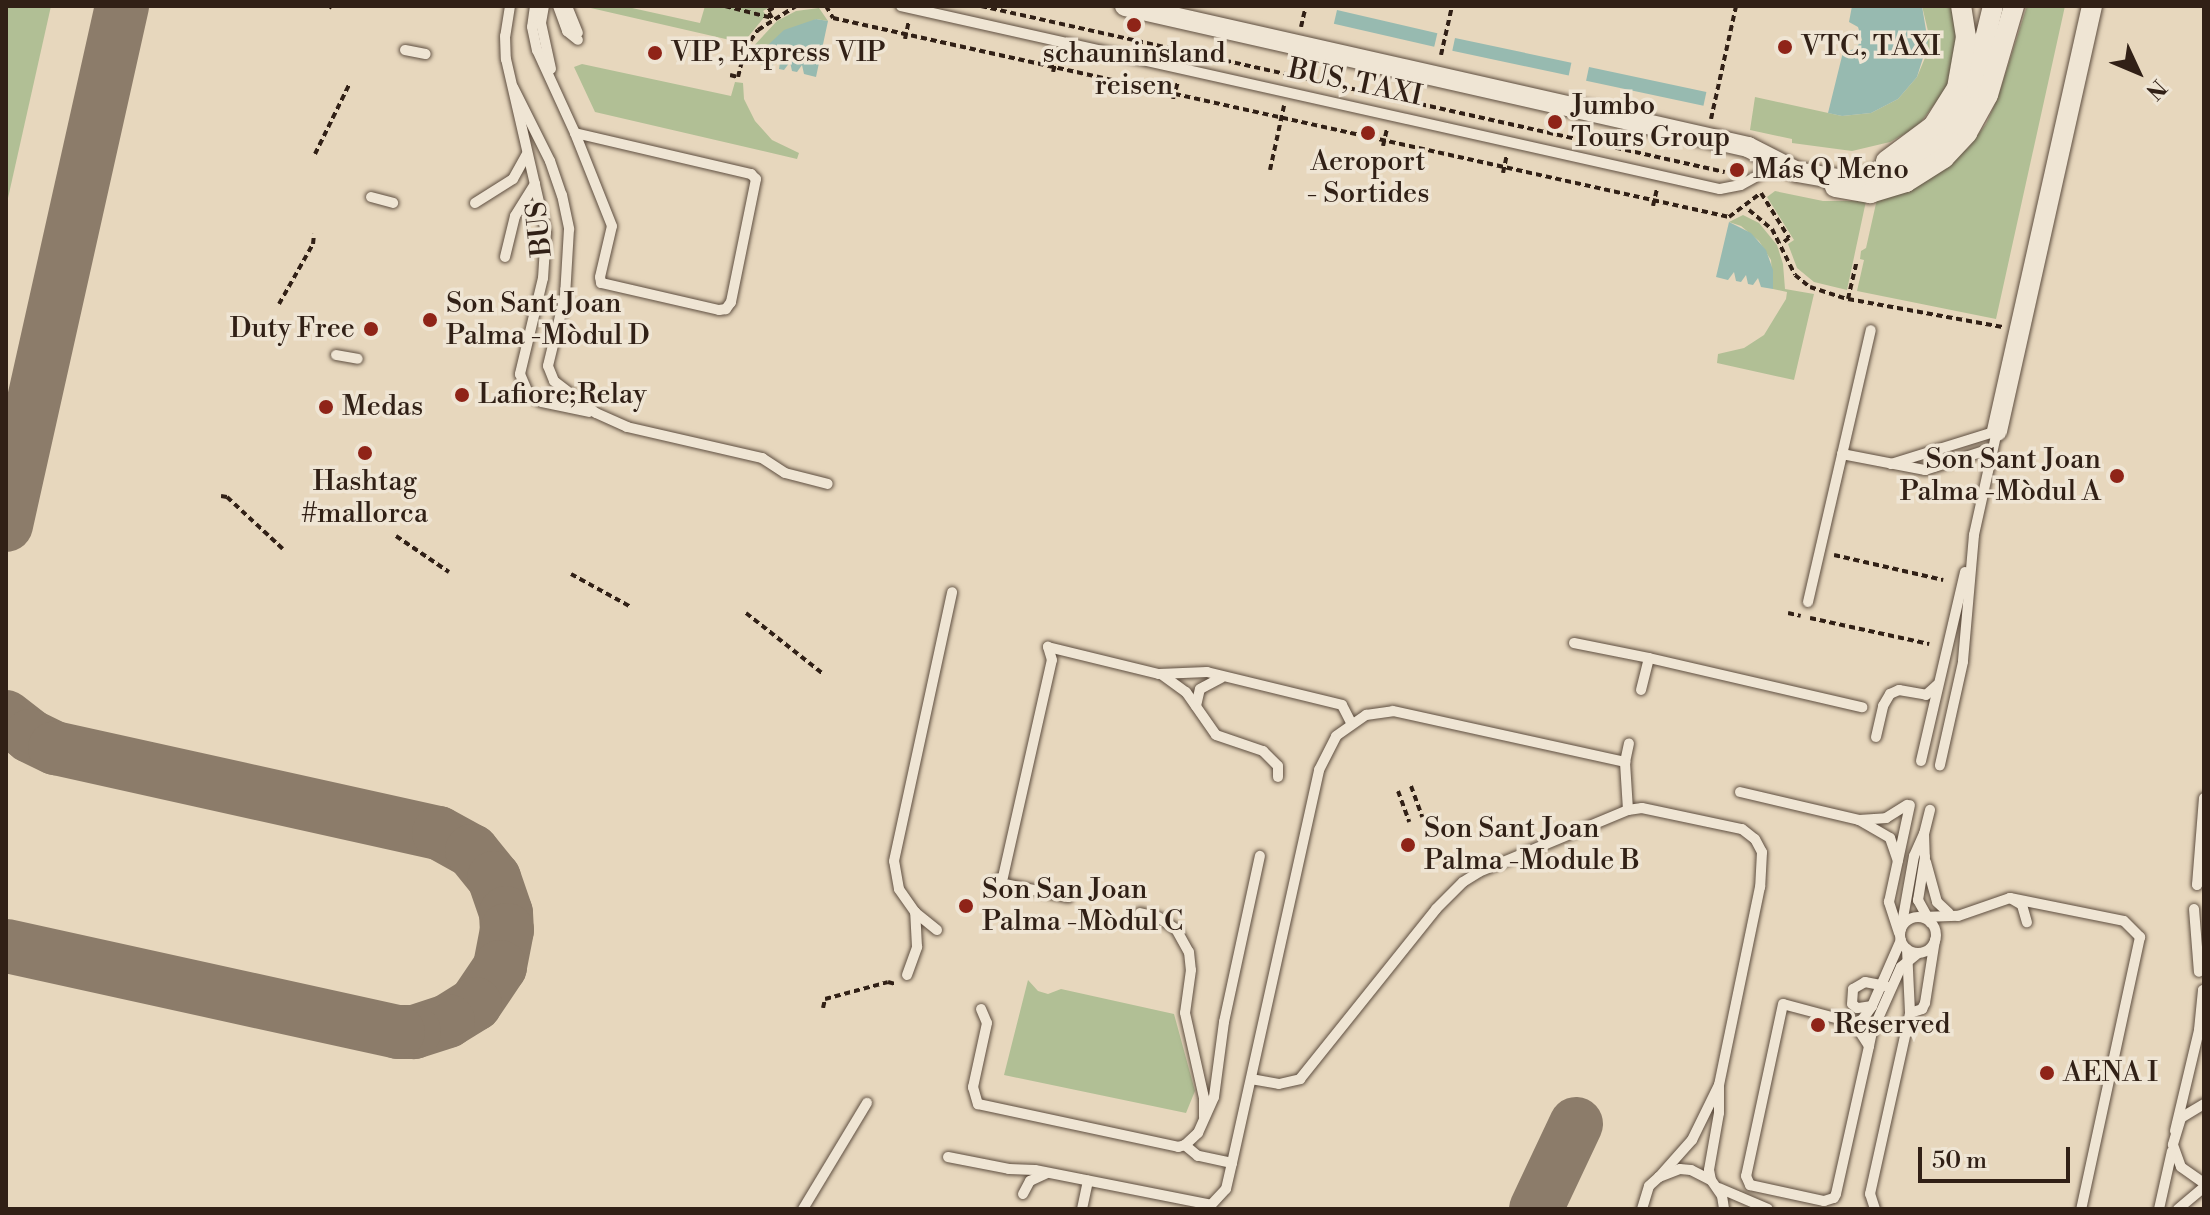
<!DOCTYPE html>
<html>
<head>
<meta charset="utf-8">
<style>
  body { margin:0 }
  #map { position:relative; width:2210px; height:1215px; overflow:hidden; background:#e7d7bd; font-family:"Libre Bodoni",serif }
  div>[style] { position:absolute }
  [style*='--x'] { left:calc(var(--x)*1px); top:calc(var(--y)*1px); width:calc(var(--w)*1px); rotate:calc(var(--a)*1deg) }
  .green>* { inset:0; background:#b1bf95 }
  .water>* { inset:0; background:#97bab0; transform-origin:0 0 }
  .taxiway>* { height:54px; margin:-27px; padding:0 27px; transform-origin:27px; border-radius:27px; background:#8c7c6a }
  .path>* { height:4px; margin-top:-2px; transform-origin:0; background:repeating-linear-gradient(90deg,#312016 0 6px,transparent 0 10px) }
  .roads { filter:drop-shadow(0 0 2px #5e4e40) drop-shadow(0 0 2px #5e4e40) }
  .service>* { height:10px; margin:-5px; padding:0 5px; transform-origin:5px; border-radius:5px; background:#efe5d4 }
  .service>.ring { margin:-5px; padding:0; box-sizing:content-box; background:none; border:10px solid #efe5d4; border-radius:50% }
  .minor>* { height:20px; margin:-10px; padding:0 10px; transform-origin:10px; border-radius:10px; background:#efe5d4 }
  .dots>* { width:22px; height:22px; translate:-50% -50%; box-sizing:border-box; border:4px solid #efe5d4; border-radius:50% }
  span { translate:-50% -50%; white-space:nowrap; text-align:center; line-height:1.15; -webkit-text-stroke:7px #efe5d4; paint-order:stroke }
  .poi-label { font-size:28px; color:#312016 }
  .left { translate:0 -50%; text-align:left }
  .right { translate:-100% -50%; text-align:right }
  .street-label { font-size:28px; color:#312016 }
  .frame { position:absolute; inset:0; border:8px solid #312016; pointer-events:none }
  .north { position:absolute; left:2098px; top:32px; width:80px; height:80px; -webkit-text-stroke:6px #efe5d4; paint-order:stroke; rotate:134deg; font-size:22px; font-weight:700; line-height:32px; text-align:center; color:#312016 }
  .north::after { content:''; display:block; margin:auto; width:28px; height:36px; background:#312016; clip-path:polygon(50% 0,100% 100%,50% 72%,0 100%) }
  .scale { position:absolute; left:1918px; top:1147px; width:152px; height:36px; box-sizing:border-box; border:4px solid #312016; border-top:0; padding-left:10px; font-size:24px; line-height:28px; white-space:nowrap; color:#312016; -webkit-text-stroke:6px #efe5d4; paint-order:stroke }
</style>
</head>
<body>
<div id="map">
  <div class="green">
    <i style="clip-path:polygon(6px 6px,51px 6px,6px 207px)"></i>
    <i style="clip-path:polygon(582px 6px,623px 6px,700px 23px,705px 6px,772px 6px,763px 11px,766px 15px,743px 43px)"></i>
    <i style="clip-path:polygon(1922px 6px,1955px 6px,1960px 26px,1948px 86px,1921px 122px,1908px 132px,1890px 142px,1852px 151px,1792px 143px,1792px 139px,1750px 130px,1755px 97px,1842px 116px,1871px 113px,1898px 99px,1917px 77px,1927px 53px,1928px 31px)"></i>
    <i style="clip-path:polygon(2027px 6px,2065px 6px,1996px 319px,1857px 291px,1864px 260px,1860px 259px,1861px 251px,1866px 248px,1877px 199px,1923px 183px,1968px 148px,1986px 124px,1998px 97px)"></i>
    <i style="clip-path:polygon(819px 8px,828px 21px,816px 19px,763px 53px,758px 64px,745px 61px,749px 51px,777px 21px,796px 11px)"></i>
    <i style="clip-path:polygon(582px 64px,731px 96px,735px 82px,743px 83px,744px 99px,755px 121px,772px 140px,799px 153px,797px 159px,595px 112px,574px 67px)"></i>
    <i style="clip-path:polygon(1775px 191px,1823px 201px,1866px 201px,1847px 290px,1814px 282px,1797px 268px,1788px 244px,1794px 240px,1767px 197px)"></i>
    <i style="clip-path:polygon(1743px 215px,1759px 223px,1777px 245px,1783px 264px,1785px 289px,1814px 294px,1794px 380px,1717px 363px,1718px 354px,1744px 348px,1764px 335px,1786px 299px,1787px 292px,1773px 289px,1771px 260px,1759px 241px,1741px 226px,1729px 222px)"></i>
    <i style="clip-path:polygon(1028px 980px,1038px 991px,1048px 994px,1061px 989px,1174px 1014px,1195px 1091px,1186px 1113px,1004px 1075px)"></i>
  </div>
  <div class="water">
    <i style="clip-path:polygon(1852px 6px,1922px 6px,1928px 42px,1917px 77px,1898px 99px,1871px 113px,1842px 116px,1828px 113px,1843px 52px,1855px 49px,1862px 40px,1858px 27px,1849px 22px)"></i>
    <i style="left:1337px;top:10px;width:103px;height:14px;rotate:13deg"></i>
    <i style="clip-path:polygon(816px 19px,828px 21px,816px 77px,804px 74px,802px 65px,797px 72px,792px 71px,790px 62px,784px 70px,779px 69px,780px 62px,776px 59px,772px 67px,758px 64px,768px 45px,784px 30px)"></i>
    <i style="left:1455px;top:38px;width:119px;height:13px;rotate:12deg"></i>
    <i style="left:1589px;top:67px;width:120px;height:14px;rotate:12deg"></i>
    <i style="clip-path:polygon(1729px 222px,1751px 233px,1766px 250px,1773px 270px,1773px 289px,1761px 287px,1758px 278px,1753px 285px,1748px 284px,1746px 275px,1741px 282px,1736px 281px,1734px 272px,1728px 280px,1716px 277px)"></i>
  </div>
  <div class="taxiway">
    <i style="--x:6;--y:525;--w:532;--a:-77.4"></i>
    <i style="--x:6;--y:717;--w:31;--a:38"></i>
    <i style="--x:30;--y:736;--w:28;--a:26"></i>
    <i style="--x:55;--y:748;--w:393;--a:12.5"></i>
    <i style="--x:439;--y:833;--w:38;--a:29"></i>
    <i style="--x:472;--y:851;--w:35;--a:51"></i>
    <i style="--x:494;--y:878;--w:37;--a:71"></i>
    <i style="--x:506;--y:913;--w:17;--a:87"></i>
    <i style="--x:507;--y:930;--w:38;--a:101"></i>
    <i style="--x:500;--y:967;--w:45;--a:124"></i>
    <i style="--x:475;--y:1004;--w:32;--a:148"></i>
    <i style="--x:448;--y:1021;--w:36;--a:162"></i>
    <i style="--x:414;--y:1032;--w:16;--a:180"></i>
    <i style="--x:398;--y:1032;--w:401;--a:-167.6"></i>
    <i style="--x:1536;--y:1209;--w:94;--a:-64.8"></i>
  </div>
  <div class="path">
    <i style="--x:725;--y:6;--w:49;--a:14.3"></i>
    <i style="--x:772;--y:18;--w:8;--a:-120"></i>
    <i style="--x:768;--y:11;--w:9;--a:-32"></i>
    <i style="--x:826;--y:6;--w:14;--a:60"></i>
    <i style="--x:833;--y:18;--w:918;--a:12.52"></i>
    <i style="--x:1729;--y:217;--w:40;--a:-37"></i>
    <i style="--x:1761;--y:193;--w:53;--a:58.1"></i>
    <i style="--x:1789;--y:238;--w:10;--a:143"></i>
    <i style="--x:981;--y:6;--w:762;--a:12.58"></i>
    <i style="--x:329;--y:8;--w:3;--a:-45"></i>
    <i style="--x:1301;--y:27;--w:22;--a:-77"></i>
    <i style="--x:905;--y:39;--w:19;--a:-78"></i>
    <i style="--x:1441;--y:55;--w:50;--a:-77.3"></i>
    <i style="--x:1053;--y:72;--w:19;--a:-74"></i>
    <i style="--x:730;--y:75;--w:8;--a:14"></i>
    <i style="--x:738;--y:77;--w:29;--a:-76"></i>
    <i style="--x:745;--y:49;--w:23;--a:-56"></i>
    <i style="--x:758;--y:30;--w:45;--a:-32.3"></i>
    <i style="--x:1173;--y:99;--w:19;--a:-74"></i>
    <i style="--x:1711;--y:119;--w:116;--a:-77.5"></i>
    <i style="--x:1383;--y:146;--w:18;--a:-77"></i>
    <i style="--x:315;--y:154;--w:77;--a:-63.8"></i>
    <i style="--x:1270;--y:170;--w:66;--a:-77.7"></i>
    <i style="--x:1503;--y:173;--w:19;--a:-78"></i>
    <i style="--x:1653;--y:206;--w:18;--a:-77"></i>
    <i style="--x:1749;--y:210;--w:30;--a:40"></i>
    <i style="--x:1772;--y:229;--w:51;--a:63.4"></i>
    <i style="--x:1795;--y:275;--w:19;--a:39"></i>
    <i style="--x:1810;--y:287;--w:40;--a:18"></i>
    <i style="--x:1848;--y:299;--w:157;--a:10.3"></i>
    <i style="--x:1848;--y:299;--w:37;--a:-77"></i>
    <i style="--x:279;--y:304;--w:69;--a:-60.5"></i>
    <i style="--x:313;--y:244;--w:10;--a:-84"></i>
    <i style="--x:221;--y:496;--w:6;--a:9"></i>
    <i style="--x:227;--y:497;--w:76;--a:42.9"></i>
    <i style="--x:396;--y:536;--w:64;--a:34.2"></i>
    <i style="--x:1834;--y:555;--w:112;--a:12.9"></i>
    <i style="--x:571;--y:574;--w:68;--a:28.8"></i>
    <i style="--x:746;--y:613;--w:97;--a:38.3"></i>
    <i style="--x:1788;--y:613;--w:13;--a:13"></i>
    <i style="--x:1810;--y:618;--w:122;--a:12.3"></i>
    <i style="--x:1411;--y:786;--w:33;--a:70"></i>
    <i style="--x:1398;--y:791;--w:33;--a:70"></i>
    <i style="--x:823;--y:1008;--w:9;--a:-77"></i>
    <i style="--x:825;--y:999;--w:65;--a:-15.1"></i>
    <i style="--x:888;--y:982;--w:7;--a:16"></i>
  </div>
  <div class="roads">
    <div class="service">
      <i style="--x:510;--y:6;--w:30;--a:99"></i>
      <i style="--x:505;--y:36;--w:23;--a:88"></i>
      <i style="--x:506;--y:59;--w:178;--a:77"></i>
      <i style="--x:546;--y:232;--w:46;--a:93.7"></i>
      <i style="--x:543;--y:278;--w:99;--a:103.5"></i>
      <i style="--x:520;--y:374;--w:23;--a:67"></i>
      <i style="--x:529;--y:395;--w:15;--a:28"></i>
      <i style="--x:542;--y:402;--w:48;--a:12"></i>
      <i style="--x:535;--y:6;--w:21;--a:98"></i>
      <i style="--x:532;--y:27;--w:24;--a:78"></i>
      <i style="--x:537;--y:50;--w:91;--a:65.4"></i>
      <i style="--x:544;--y:6;--w:17;--a:100"></i>
      <i style="--x:541;--y:23;--w:47;--a:77.7"></i>
      <i style="--x:558;--y:6;--w:27;--a:70"></i>
      <i style="--x:567;--y:31;--w:14;--a:39"></i>
      <i style="--x:567;--y:6;--w:29;--a:68"></i>
      <i style="--x:901;--y:6;--w:839;--a:12.6"></i>
      <i style="--x:1720;--y:189;--w:21;--a:-11"></i>
      <i style="--x:1741;--y:185;--w:26;--a:-29"></i>
      <i style="--x:1764;--y:172;--w:23;--a:0"></i>
      <i style="--x:405;--y:50;--w:21;--a:11"></i>
      <i style="--x:513;--y:87;--w:83;--a:63.4"></i>
      <i style="--x:550;--y:161;--w:36;--a:71"></i>
      <i style="--x:562;--y:195;--w:35;--a:78"></i>
      <i style="--x:569;--y:229;--w:67;--a:93.4"></i>
      <i style="--x:565;--y:296;--w:72;--a:103.7"></i>
      <i style="--x:548;--y:366;--w:16;--a:68"></i>
      <i style="--x:554;--y:381;--w:53;--a:37.3"></i>
      <i style="--x:596;--y:413;--w:34;--a:24"></i>
      <i style="--x:627;--y:427;--w:139;--a:12.9"></i>
      <i style="--x:762;--y:458;--w:27;--a:33"></i>
      <i style="--x:785;--y:473;--w:44;--a:14.3"></i>
      <i style="--x:575;--y:133;--w:181;--a:13.1"></i>
      <i style="--x:751;--y:174;--w:7;--a:45"></i>
      <i style="--x:756;--y:179;--w:126;--a:101.5"></i>
      <i style="--x:731;--y:302;--w:9;--a:126"></i>
      <i style="--x:726;--y:309;--w:7;--a:172"></i>
      <i style="--x:719;--y:310;--w:121;--a:-167.1"></i>
      <i style="--x:601;--y:283;--w:6;--a:-99"></i>
      <i style="--x:600;--y:277;--w:52;--a:-76.8"></i>
      <i style="--x:612;--y:226;--w:100;--a:-111.7"></i>
      <i style="--x:371;--y:197;--w:23;--a:15"></i>
      <i style="--x:475;--y:203;--w:45;--a:-32.3"></i>
      <i style="--x:513;--y:179;--w:29;--a:-61"></i>
      <i style="--x:505;--y:257;--w:42;--a:-76.3"></i>
      <i style="--x:515;--y:216;--w:38;--a:-58"></i>
      <i style="--x:336;--y:355;--w:22;--a:10"></i>
      <i style="--x:1842;--y:454;--w:85;--a:10.9"></i>
      <i style="--x:1925;--y:470;--w:71;--a:-17.9"></i>
      <i style="--x:1891;--y:464;--w:111;--a:-17.3"></i>
      <i style="--x:1997;--y:431;--w:107;--a:102.5"></i>
      <i style="--x:1974;--y:535;--w:127;--a:95"></i>
      <i style="--x:1963;--y:662;--w:106;--a:102.6"></i>
      <i style="--x:1808;--y:602;--w:279;--a:-77"></i>
      <i style="--x:1574;--y:643;--w:76;--a:11.3"></i>
      <i style="--x:1048;--y:647;--w:114;--a:13.7"></i>
      <i style="--x:1159;--y:674;--w:48;--a:-2.4"></i>
      <i style="--x:1207;--y:672;--w:139;--a:13.7"></i>
      <i style="--x:1342;--y:705;--w:20;--a:63"></i>
      <i style="--x:1161;--y:674;--w:31;--a:36"></i>
      <i style="--x:1186;--y:692;--w:52;--a:55.1"></i>
      <i style="--x:1216;--y:735;--w:50;--a:18.8"></i>
      <i style="--x:1263;--y:751;--w:21;--a:45"></i>
      <i style="--x:1278;--y:766;--w:11;--a:90"></i>
      <i style="--x:1641;--y:690;--w:33;--a:-76"></i>
      <i style="--x:1649;--y:658;--w:219;--a:13"></i>
      <i style="--x:1196;--y:706;--w:17;--a:-77"></i>
      <i style="--x:1200;--y:689;--w:24;--a:-28"></i>
      <i style="--x:1876;--y:737;--w:32;--a:-77"></i>
      <i style="--x:1883;--y:706;--w:14;--a:-60"></i>
      <i style="--x:1890;--y:694;--w:10;--a:-24"></i>
      <i style="--x:1899;--y:690;--w:27;--a:10"></i>
      <i style="--x:1926;--y:695;--w:15;--a:-42"></i>
      <i style="--x:1921;--y:761;--w:194;--a:-76.9"></i>
      <i style="--x:1740;--y:792;--w:122;--a:13.2"></i>
      <i style="--x:1859;--y:820;--w:36;--a:30"></i>
      <i style="--x:1890;--y:838;--w:24;--a:71"></i>
      <i style="--x:2204;--y:798;--w:87;--a:94.6"></i>
      <i style="--x:2197;--y:885;--w:20;--a:-70"></i>
      <i style="--x:1628;--y:810;--w:48;--a:-93.6"></i>
      <i style="--x:1625;--y:762;--w:19;--a:-78"></i>
      <i style="--x:1859;--y:820;--w:27;--a:-4"></i>
      <i style="--x:1886;--y:818;--w:25;--a:-32"></i>
      <i style="--x:1924;--y:834;--w:25;--a:-76"></i>
      <i style="--x:1926;--y:862;--w:41;--a:74.6"></i>
      <i style="--x:1937;--y:902;--w:16;--a:43"></i>
      <i style="--x:995;--y:882;--w:9;--a:-32"></i>
      <i style="--x:1003;--y:877;--w:222;--a:-77.3"></i>
      <i style="--x:1052;--y:660;--w:14;--a:-107"></i>
      <i style="--x:995;--y:882;--w:75;--a:11.6"></i>
      <i style="--x:2010;--y:898;--w:116;--a:11.4"></i>
      <i style="--x:2124;--y:921;--w:23;--a:45"></i>
      <i style="--x:2140;--y:937;--w:278;--a:102.2"></i>
      <i style="--x:2194;--y:909;--w:63;--a:85.5"></i>
      <i style="--x:1140;--y:913;--w:18;--a:13"></i>
      <i style="--x:1158;--y:917;--w:22;--a:34"></i>
      <i style="--x:1176;--y:929;--w:26;--a:61"></i>
      <i style="--x:1189;--y:952;--w:18;--a:84"></i>
      <i style="--x:1191;--y:970;--w:43;--a:97.9"></i>
      <i style="--x:1185;--y:1013;--w:87;--a:77.4"></i>
      <i style="--x:1204;--y:1098;--w:19;--a:90"></i>
      <i class="ring" style="left:1900px;top:917px;width:26px;height:26px"></i>
      <i style="--x:1923;--y:917;--w:35;--a:-2"></i>
      <i style="--x:1958;--y:916;--w:55;--a:-19.1"></i>
      <i style="--x:2010;--y:898;--w:14;--a:30"></i>
      <i style="--x:2022;--y:905;--w:18;--a:74"></i>
      <i style="--x:1901;--y:929;--w:74;--a:-79.9"></i>
      <i style="--x:1914;--y:856;--w:24;--a:-66"></i>
      <i style="--x:1924;--y:834;--w:23;--a:88"></i>
      <i style="--x:1925;--y:857;--w:44;--a:99.2"></i>
      <i style="--x:1918;--y:900;--w:26;--a:61"></i>
      <i style="--x:937;--y:930;--w:28;--a:-141"></i>
      <i style="--x:915;--y:912;--w:28;--a:-125"></i>
      <i style="--x:899;--y:889;--w:28;--a:-100"></i>
      <i style="--x:894;--y:861;--w:275;--a:-77.8"></i>
      <i style="--x:1899;--y:933;--w:33;--a:-108"></i>
      <i style="--x:1889;--y:902;--w:99;--a:-77.8"></i>
      <i style="--x:1907;--y:949;--w:64;--a:87.3"></i>
      <i style="--x:1910;--y:1013;--w:13;--a:-18"></i>
      <i style="--x:1922;--y:1009;--w:7;--a:-63"></i>
      <i style="--x:1925;--y:1003;--w:64;--a:-81"></i>
      <i style="--x:907;--y:975;--w:30;--a:-70"></i>
      <i style="--x:917;--y:947;--w:35;--a:-93"></i>
      <i style="--x:1872;--y:1006;--w:15;--a:172"></i>
      <i style="--x:1857;--y:1008;--w:6;--a:-141"></i>
      <i style="--x:1852;--y:1004;--w:15;--a:-86"></i>
      <i style="--x:1853;--y:989;--w:14;--a:-30"></i>
      <i style="--x:1865;--y:982;--w:21;--a:11"></i>
      <i style="--x:981;--y:1009;--w:15;--a:67"></i>
      <i style="--x:987;--y:1023;--w:66;--a:102.3"></i>
      <i style="--x:973;--y:1087;--w:18;--a:74"></i>
      <i style="--x:978;--y:1104;--w:205;--a:12.1"></i>
      <i style="--x:1178;--y:1147;--w:7;--a:-16"></i>
      <i style="--x:1185;--y:1145;--w:18;--a:-43"></i>
      <i style="--x:1198;--y:1133;--w:39;--a:-66"></i>
      <i style="--x:1214;--y:1097;--w:76;--a:-82.4"></i>
      <i style="--x:1224;--y:1022;--w:170;--a:-77.8"></i>
      <i style="--x:1854;--y:1023;--w:9;--a:-21"></i>
      <i style="--x:1862;--y:1020;--w:17;--a:-54"></i>
      <i style="--x:1872;--y:1006;--w:72;--a:-66.3"></i>
      <i style="--x:1869;--y:1046;--w:27;--a:-123"></i>
      <i style="--x:1854;--y:1023;--w:73;--a:-165"></i>
      <i style="--x:1783;--y:1004;--w:176;--a:102.1"></i>
      <i style="--x:1746;--y:1176;--w:10;--a:66"></i>
      <i style="--x:1750;--y:1185;--w:76;--a:12.2"></i>
      <i style="--x:1824;--y:1201;--w:10;--a:-17"></i>
      <i style="--x:1834;--y:1198;--w:4;--a:-63"></i>
      <i style="--x:1836;--y:1194;--w:152;--a:-77.4"></i>
      <i style="--x:1869;--y:1046;--w:14;--a:-78"></i>
      <i style="--x:1872;--y:1032;--w:71;--a:-66"></i>
      <i style="--x:1901;--y:967;--w:22;--a:-39"></i>
      <i style="--x:1251;--y:1079;--w:28;--a:10"></i>
      <i style="--x:1279;--y:1084;--w:22;--a:-13"></i>
      <i style="--x:1300;--y:1079;--w:218;--a:-51.3"></i>
      <i style="--x:1436;--y:909;--w:38;--a:-45"></i>
      <i style="--x:1463;--y:882;--w:19;--a:-32"></i>
      <i style="--x:1479;--y:872;--w:161;--a:-22.6"></i>
      <i style="--x:1628;--y:810;--w:14;--a:-8"></i>
      <i style="--x:1642;--y:808;--w:102;--a:11.9"></i>
      <i style="--x:1742;--y:829;--w:16;--a:38"></i>
      <i style="--x:1755;--y:839;--w:15;--a:62"></i>
      <i style="--x:1762;--y:852;--w:35;--a:93"></i>
      <i style="--x:1760;--y:887;--w:202;--a:101.7"></i>
      <i style="--x:2204;--y:1104;--w:27;--a:149"></i>
      <i style="--x:2181;--y:1118;--w:28;--a:107"></i>
      <i style="--x:2173;--y:1145;--w:23;--a:70"></i>
      <i style="--x:2181;--y:1167;--w:28;--a:35"></i>
      <i style="--x:2175;--y:1131;--w:104;--a:-76.6"></i>
      <i style="--x:2199;--y:1030;--w:40;--a:-84.3"></i>
      <i style="--x:2203;--y:990;--w:4;--a:76"></i>
      <i style="--x:948;--y:1157;--w:62;--a:11.1"></i>
      <i style="--x:1009;--y:1169;--w:26;--a:2"></i>
      <i style="--x:1035;--y:1170;--w:179;--a:11.2"></i>
      <i style="--x:1211;--y:1205;--w:22;--a:-47"></i>
      <i style="--x:1226;--y:1189;--w:27;--a:-77"></i>
      <i style="--x:1232;--y:1163;--w:35;--a:-168"></i>
      <i style="--x:1198;--y:1156;--w:17;--a:-140"></i>
      <i style="--x:1232;--y:1163;--w:403;--a:-77.5"></i>
      <i style="--x:1319;--y:770;--w:38;--a:-63"></i>
      <i style="--x:1336;--y:736;--w:37;--a:-35"></i>
      <i style="--x:1366;--y:715;--w:27;--a:-8"></i>
      <i style="--x:1393;--y:711;--w:238;--a:12.4"></i>
      <i style="--x:1659;--y:1177;--w:50;--a:-48.3"></i>
      <i style="--x:1692;--y:1140;--w:61;--a:-63.9"></i>
      <i style="--x:1719;--y:1085;--w:28;--a:90"></i>
      <i style="--x:1719;--y:1113;--w:58;--a:100"></i>
      <i style="--x:1709;--y:1170;--w:10;--a:79"></i>
      <i style="--x:1719;--y:1188;--w:53;--a:23.2"></i>
      <i style="--x:1023;--y:1194;--w:15;--a:-62"></i>
      <i style="--x:1030;--y:1181;--w:19;--a:-25"></i>
      <i style="--x:803;--y:1209;--w:124;--a:-58.9"></i>
      <i style="--x:1082;--y:1209;--w:29;--a:-78"></i>
      <i style="--x:1642;--y:1209;--w:24;--a:-73"></i>
      <i style="--x:1649;--y:1186;--w:13;--a:-42"></i>
      <i style="--x:1659;--y:1177;--w:22;--a:-21"></i>
      <i style="--x:1680;--y:1169;--w:11;--a:5"></i>
      <i style="--x:1691;--y:1170;--w:22;--a:27"></i>
      <i style="--x:1711;--y:1180;--w:19;--a:55"></i>
      <i style="--x:1722;--y:1196;--w:13;--a:81"></i>
      <i style="--x:1875;--y:1209;--w:16;--a:-108"></i>
      <i style="--x:1870;--y:1194;--w:185;--a:-77.5"></i>
      <i style="--x:2159;--y:1209;--w:59;--a:-77.4"></i>
      <i style="--x:2178;--y:1209;--w:34;--a:-40"></i>
    </div>
    <div class="minor">
      <i style="--x:1125;--y:6;--w:639;--a:12.75"></i>
      <i style="--x:1748;--y:147;--w:55;--a:27"></i>
      <i style="--x:1797;--y:172;--w:42;--a:9.7"></i>
      <i style="--x:1838;--y:179;--w:20;--a:0"></i>
      <i style="--x:1858;--y:179;--w:47;--a:-16.1"></i>
      <i style="--x:1903;--y:166;--w:22;--a:-30"></i>
      <i style="--x:1922;--y:155;--w:44;--a:-45"></i>
      <i style="--x:1953;--y:124;--w:41;--a:-60.9"></i>
      <i style="--x:1973;--y:88;--w:84;--a:-76.3"></i>
      <i style="--x:1886;--y:161;--w:59;--a:-36.7"></i>
      <i style="--x:1933;--y:126;--w:45;--a:-57.7"></i>
      <i style="--x:1957;--y:88;--w:52;--a:-80"></i>
      <i style="--x:1966;--y:37;--w:31;--a:-99"></i>
      <i style="--x:1835;--y:187;--w:36;--a:10"></i>
      <i style="--x:1870;--y:193;--w:38;--a:-17"></i>
      <i style="--x:1906;--y:182;--w:45;--a:-32.3"></i>
      <i style="--x:1944;--y:158;--w:34;--a:-47"></i>
      <i style="--x:1967;--y:133;--w:43;--a:-61.1"></i>
      <i style="--x:1988;--y:95;--w:93;--a:-73.7"></i>
      <i style="--x:1997;--y:431;--w:435;--a:-77.4"></i>
    </div>
  </div>
  <div class="dots">
    <i style="left:1134px;top:25px;background:#8f2418"></i>
    <i style="left:1785px;top:47px;background:#8f2418"></i>
    <i style="left:655px;top:53px;background:#8f2418"></i>
    <i style="left:1555px;top:122px;background:#8f2418"></i>
    <i style="left:1368px;top:133px;background:#8f2418"></i>
    <i style="left:1737px;top:170px;background:#8f2418"></i>
    <i style="left:430px;top:320px;background:#8f2418"></i>
    <i style="left:371px;top:329px;background:#8f2418"></i>
    <i style="left:462px;top:395px;background:#8f2418"></i>
    <i style="left:326px;top:407px;background:#8f2418"></i>
    <i style="left:365px;top:453px;background:#8f2418"></i>
    <i style="left:2117px;top:476px;background:#8f2418"></i>
    <i style="left:1408px;top:845px;background:#8f2418"></i>
    <i style="left:966px;top:906px;background:#8f2418"></i>
    <i style="left:1818px;top:1025px;background:#8f2418"></i>
    <i style="left:2047px;top:1073px;background:#8f2418"></i>
  </div>
  <div class="poi-label">
    <span class="left" style="left:1801px;top:47px">VTC, TAXI</span>
    <span class="left" style="left:671px;top:53px">VIP, Express VIP</span>
    <span style="left:1134px;top:70px">schauninsland<br>reisen</span>
    <span class="left" style="left:1571px;top:122px">Jumbo<br>Tours Group</span>
    <span style="left:1368px;top:178px">Aeroport<br>- Sortides</span>
    <span class="left" style="left:1753px;top:170px">Más Q Meno</span>
    <span class="left" style="left:446px;top:320px">Son Sant Joan<br>Palma -Mòdul D</span>
    <span class="right" style="left:355px;top:329px">Duty Free</span>
    <span class="left" style="left:478px;top:395px">Lafiore;Relay</span>
    <span class="left" style="left:342px;top:407px">Medas</span>
    <span class="right" style="left:2101px;top:476px">Son Sant Joan<br>Palma -Mòdul A</span>
    <span style="left:365px;top:498px">Hashtag<br>#mallorca</span>
    <span class="left" style="left:1424px;top:845px">Son Sant Joan<br>Palma -Module B</span>
    <span class="left" style="left:982px;top:906px">Son San Joan<br>Palma -Mòdul C</span>
    <span class="left" style="left:1834px;top:1025px">Reserved</span>
    <span class="left" style="left:2063px;top:1073px">AENA I</span>
  </div>
  <div class="street-label">
    <span style="left:1355px;top:83px;rotate:12deg">BUS, TAXI</span>
    <span style="left:540px;top:229px;rotate:-96deg">BUS</span>
  </div>
  <div class="frame"></div>
  <div class="north">N</div>
  <div class="scale">50 m</div>
</div>
</body>
</html>
